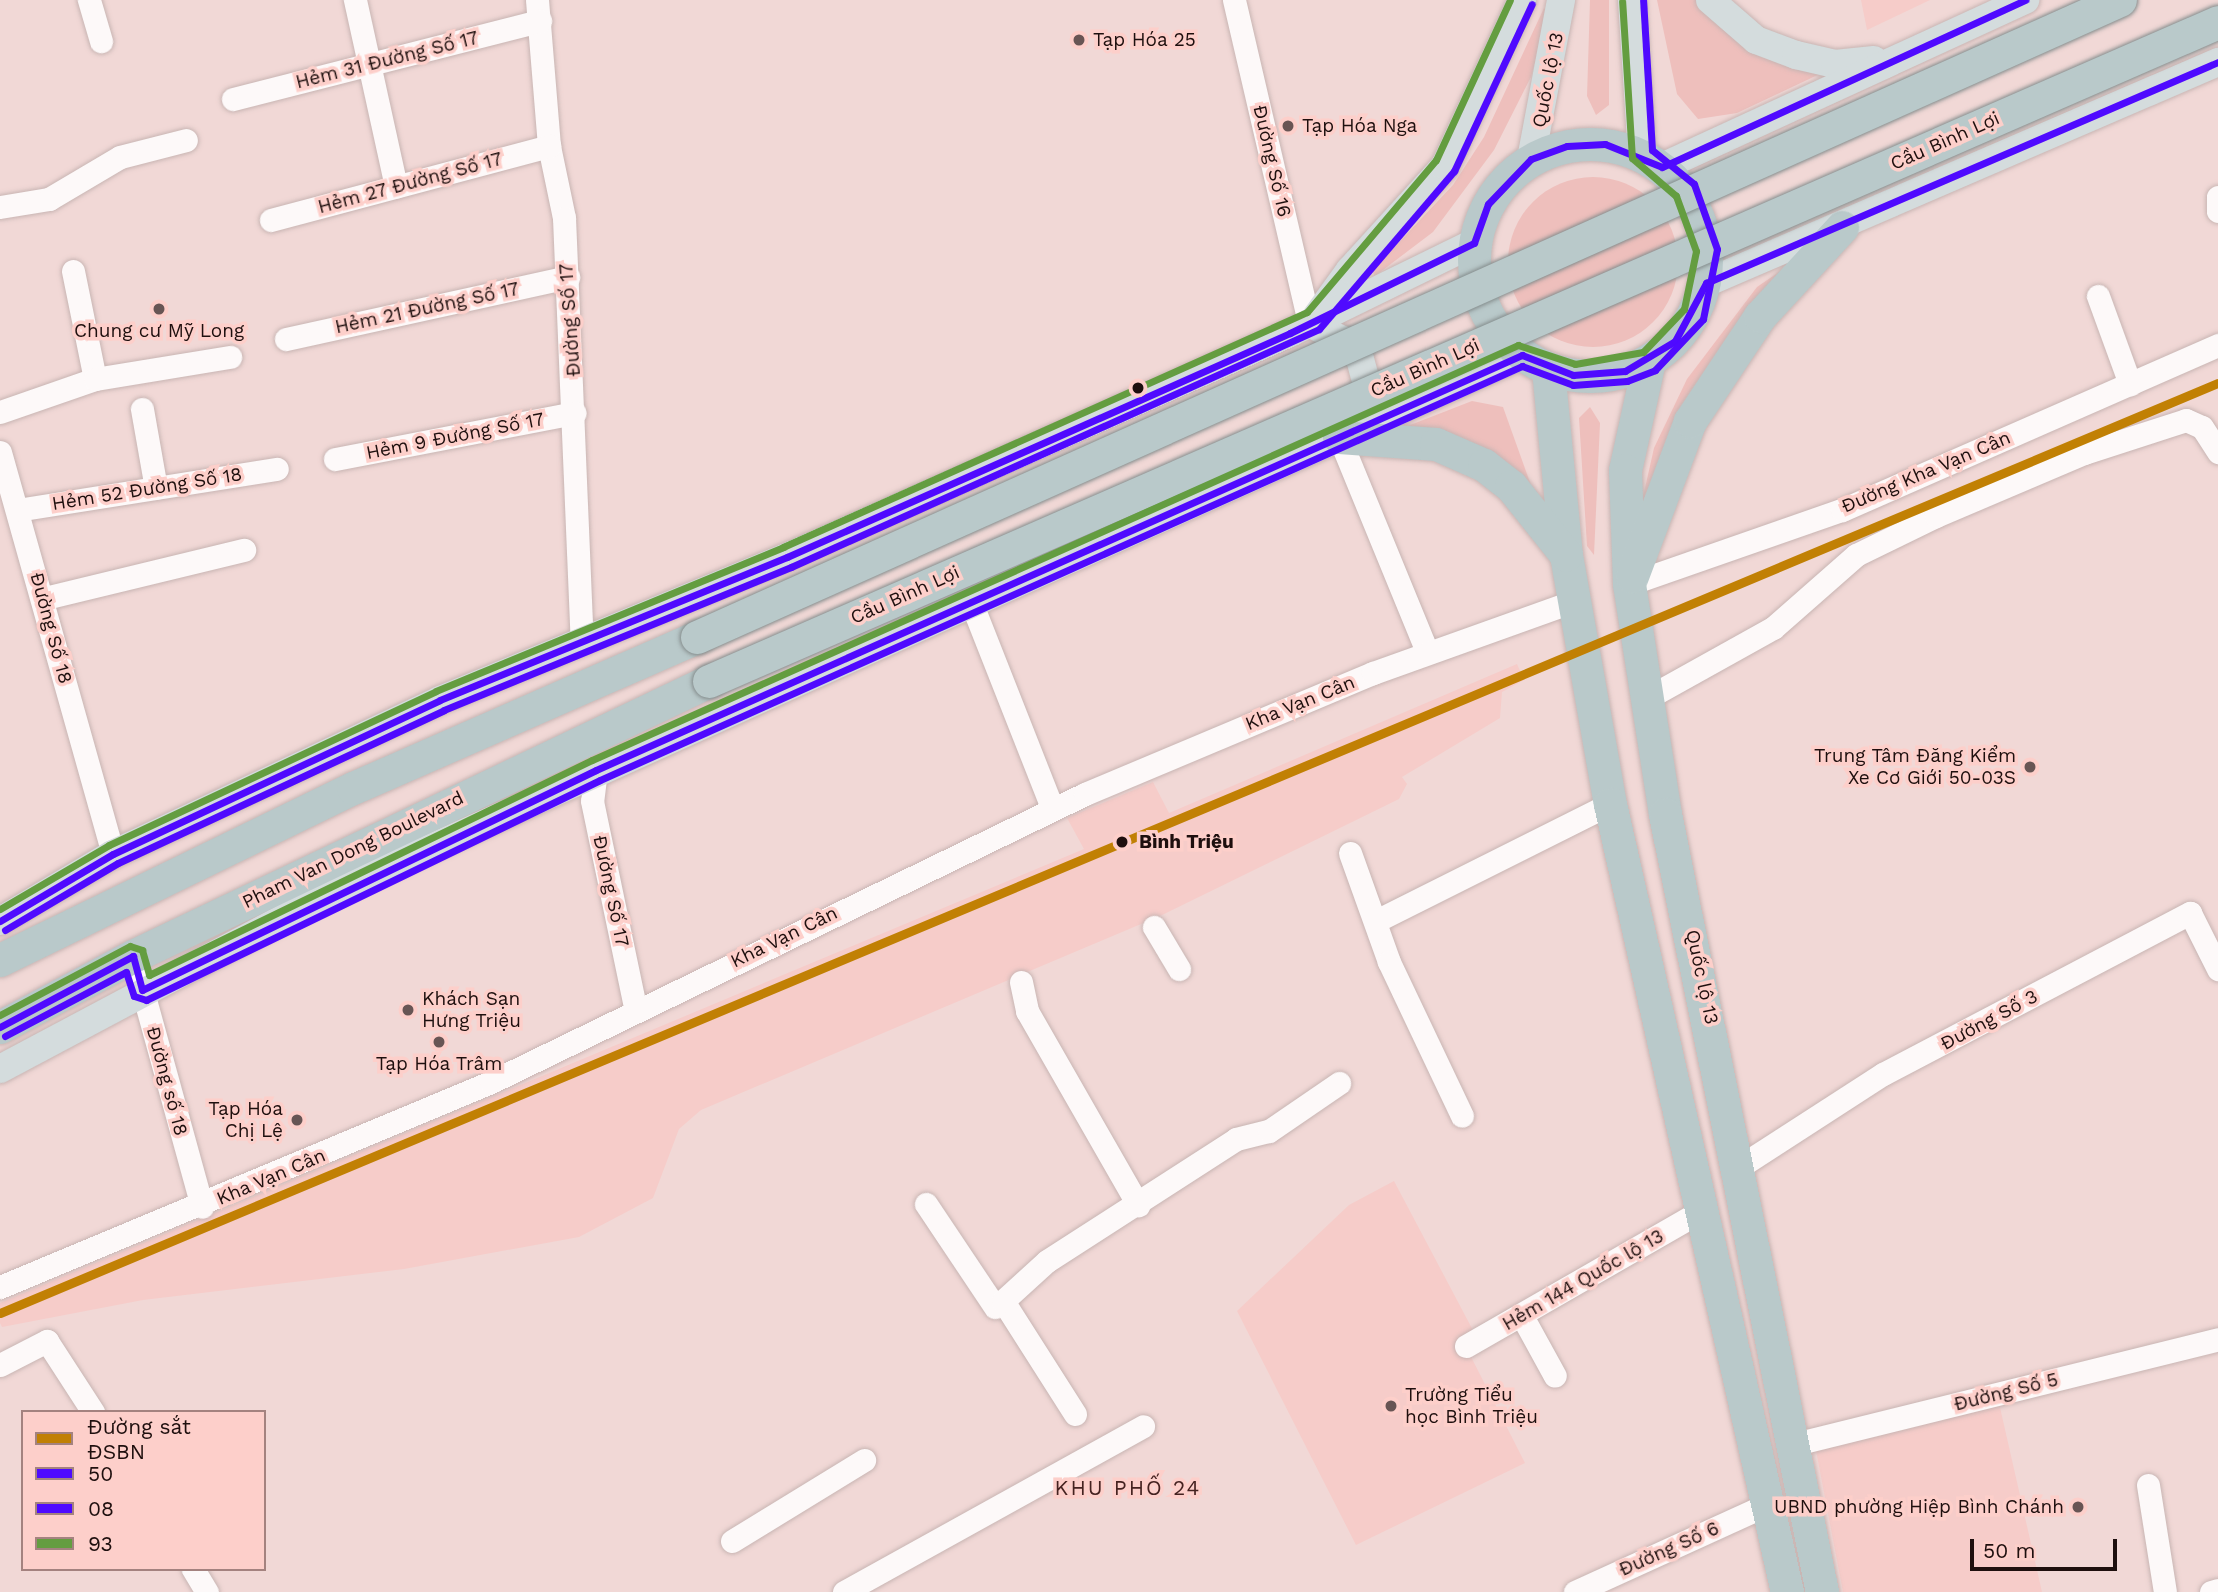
<!DOCTYPE html>
<html>
<head>
<meta charset="utf-8">
<style>
  body { margin:0 }
  #map { position:relative; width:2218px; height:1592px; overflow:hidden; background:#f1d8d6; font-family:"Work Sans",sans-serif }
  div>[style] { position:absolute }
  [style*='--x'] { left:calc(var(--x)*1px); top:calc(var(--y)*1px); width:calc(var(--w)*1px); rotate:calc(var(--a)*1deg) }
  .built>* { inset:0; background:#f6ccc9 }
  .green>* { inset:0; background:#eebfbc }
  .round { border-radius:50% }
  .roads { filter:drop-shadow(0 0 2px #c8b5b3) drop-shadow(0 0 2px #c8b5b3) }
  .minor>* { height:23px; margin:-11.5px; padding:0 11.5px; transform-origin:11.5px; border-radius:11.5px; background:#fdf9f9 }
  .major>* { height:28px; margin:-14px; padding:0 14px; transform-origin:14px; border-radius:14px; background:#d4dcdd }
  .highway>* { height:33px; margin:-16.5px; padding:0 16.5px; transform-origin:16.5px; border-radius:16.5px; background:#b9c9ca }
  .highway>.ring { margin:-16.5px; padding:0; box-sizing:content-box; background:none; border:33px solid #b9c9ca; border-radius:50% }
  .bridges { filter:drop-shadow(0 0 2px #858d8d) drop-shadow(0 0 2px #858d8d) }
  .highway-bridge>* { height:33px; margin:-16.5px; padding:0 16.5px; transform-origin:16.5px; border-radius:16.5px; background:#b9c9ca }
  .bus-1>* { height:7px; margin:-3.5px; padding:0 3.5px; transform-origin:3.5px; border-radius:3.5px; background:#4f0aff }
  .bus-2>* { height:7px; margin:-3.5px; padding:0 3.5px; transform-origin:3.5px; border-radius:3.5px; background:#4f0aff }
  .bus-3>* { height:7px; margin:-3.5px; padding:0 3.5px; transform-origin:3.5px; border-radius:3.5px; background:#649d40 }
  .rail-1>* { height:9px; margin:-4.5px; padding:0 4.5px; transform-origin:4.5px; border-radius:4.5px; background:#c18004 }
  .dots>* { width:19px; height:19px; translate:-50% -50%; box-sizing:border-box; border:4px solid #fdcfca; border-radius:50% }
  span { translate:-50% -50%; white-space:nowrap; text-align:center; line-height:1.15; -webkit-text-stroke:7px #fdcfca; paint-order:stroke }
  .poi-label { font-size:19px; color:#1e0f0e }
  .left { translate:0 -50%; text-align:left }
  .right { translate:-100% -50%; text-align:right }
  .street-label { font-size:19px; color:#1e0f0e }
  .stop-label { font-size:19px; color:#1e0f0e; font-weight:700 }
  .neighbourhood-label { font-size:21px; color:#452220; letter-spacing:2px }
  .legend { position:absolute; left:21px; top:1410px; width:245px; height:161px; box-sizing:border-box; background:#fdcfca; border:2px solid #a4827f; margin:0; padding:9px 12px; list-style:none; font-size:21px; color:#1e0f0e }
  .legend li { display:flex; align-items:center; gap:14px; height:35px }
  .legend b { width:35px; border:2px solid #a4827f }
  .scale { position:absolute; left:1970px; top:1539px; width:147px; height:32px; box-sizing:border-box; border:4px solid #1e0f0e; border-top:0; padding-left:9px; font-size:21px; line-height:24px; white-space:nowrap; color:#1e0f0e; -webkit-text-stroke:5px #fdcfca; paint-order:stroke }
</style>
</head>
<body>
<div id="map">
  <div class="built">
    <i style="clip-path:polygon(1861px 0,1930px 0,1867px 30px)"></i>
    <i style="clip-path:polygon(1517px 664px,1524px 680px,1502px 692px,1500px 718px,1402px 777px,1407px 784px,1399px 799px,1160px 916px,701px 1110px,679px 1129px,653px 1198px,579px 1237px,404px 1269px,143px 1300px,2px 1327px,0 1323px,0 1303px,1084px 849px,1067px 818px,1153px 782px,1169px 813px)"></i>
    <i style="clip-path:polygon(1394px 1181px,1476px 1336px,1464px 1343px,1525px 1463px,1356px 1545px,1237px 1311px,1349px 1205px)"></i>
    <i style="clip-path:polygon(1999px 1403px,2042px 1592px,1843px 1592px,1815px 1445px)"></i>
  </div>
  <div class="green">
    <i style="clip-path:polygon(1590px 0,1609px 0,1609px 105px,1596px 115px,1587px 96px)"></i>
    <i style="clip-path:polygon(1657px 0,1700px 0,1826px 71px,1737px 113px,1698px 119px,1677px 94px)"></i>
    <i style="clip-path:polygon(1544px 8px,1548px 15px,1531px 77px,1494px 150px,1433px 232px,1375px 276px,1372px 271px,1453px 185px,1484px 137px)"></i>
    <i class="round" style="left:1508px;top:177px;width:170px;height:170px"></i>
    <i style="clip-path:polygon(1817px 246px,1641px 506px,1654px 448px,1687px 379px,1757px 287px)"></i>
    <i style="clip-path:polygon(1472px 401px,1503px 407px,1532px 488px,1400px 429px)"></i>
    <i style="clip-path:polygon(1590px 407px,1600px 423px,1594px 555px,1587px 546px,1579px 418px)"></i>
  </div>
  <div class="roads">
    <div class="minor">
      <i style="--x:89;--y:0;--w:43;--a:73.7"></i>
      <i style="--x:355;--y:0;--w:191;--a:77.6"></i>
      <i style="--x:537;--y:0;--w:146;--a:85.3"></i>
      <i style="--x:549;--y:146;--w:74;--a:78.2"></i>
      <i style="--x:564;--y:218;--w:424;--a:87.6"></i>
      <i style="--x:1234;--y:0;--w:332;--a:76.9"></i>
      <i style="--x:233;--y:99;--w:317;--a:-14.3"></i>
      <i style="--x:2218;--y:197;--w:14;--a:90"></i>
      <i style="--x:0;--y:207;--w:50;--a:-9.3"></i>
      <i style="--x:49;--y:199;--w:82;--a:-30.6"></i>
      <i style="--x:120;--y:157;--w:68;--a:-14.4"></i>
      <i style="--x:271;--y:220;--w:288;--a:-14.9"></i>
      <i style="--x:73;--y:271;--w:110;--a:78.5"></i>
      <i style="--x:2098;--y:296;--w:94;--a:70"></i>
      <i style="--x:286;--y:339;--w:289;--a:-12.4"></i>
      <i style="--x:142;--y:409;--w:80;--a:80"></i>
      <i style="--x:0;--y:412;--w:101;--a:-19.2"></i>
      <i style="--x:95;--y:379;--w:137;--a:-9.3"></i>
      <i style="--x:1339;--y:437;--w:232;--a:67.7"></i>
      <i style="--x:0;--y:452;--w:418;--a:74.3"></i>
      <i style="--x:335;--y:459;--w:244;--a:-10.9"></i>
      <i style="--x:17;--y:510;--w:263;--a:-9"></i>
      <i style="--x:1629;--y:584;--w:225;--a:-19.2"></i>
      <i style="--x:1842;--y:510;--w:411;--a:-23.7"></i>
      <i style="--x:45;--y:598;--w:205;--a:-13.6"></i>
      <i style="--x:971;--y:602;--w:221;--a:68.5"></i>
      <i style="--x:1647;--y:698;--w:144;--a:-29.1"></i>
      <i style="--x:1773;--y:628;--w:111;--a:-41.3"></i>
      <i style="--x:1856;--y:555;--w:89;--a:-26"></i>
      <i style="--x:1936;--y:516;--w:161;--a:-23.1"></i>
      <i style="--x:2084;--y:453;--w:107;--a:-17.9"></i>
      <i style="--x:2186;--y:420;--w:17;--a:24"></i>
      <i style="--x:2202;--y:427;--w:30;--a:57"></i>
      <i style="--x:596;--y:770;--w:31;--a:97"></i>
      <i style="--x:592;--y:801;--w:215;--a:78.2"></i>
      <i style="--x:1350;--y:853;--w:116;--a:70.3"></i>
      <i style="--x:1389;--y:962;--w:170;--a:64.6"></i>
      <i style="--x:1378;--y:920;--w:259;--a:-26.6"></i>
      <i style="--x:1154;--y:927;--w:49;--a:59.2"></i>
      <i style="--x:133;--y:956;--w:260;--a:74.6"></i>
      <i style="--x:1021;--y:982;--w:30;--a:78"></i>
      <i style="--x:1027;--y:1011;--w:224;--a:60.2"></i>
      <i style="--x:1739;--y:1167;--w:171;--a:-32.9"></i>
      <i style="--x:1883;--y:1074;--w:347;--a:-27.7"></i>
      <i style="--x:2190;--y:913;--w:63;--a:63.4"></i>
      <i style="--x:926;--y:1204;--w:124;--a:56.2"></i>
      <i style="--x:0;--y:1287;--w:532;--a:-22.66"></i>
      <i style="--x:491;--y:1082;--w:660;--a:-25.87"></i>
      <i style="--x:1085;--y:794;--w:312;--a:-22.8"></i>
      <i style="--x:1373;--y:673;--w:214;--a:-19.7"></i>
      <i style="--x:1522;--y:1316;--w:68;--a:61.2"></i>
      <i style="--x:1466;--y:1346;--w:269;--a:-29.9"></i>
      <i style="--x:0;--y:1365;--w:53;--a:-27.1"></i>
      <i style="--x:47;--y:1341;--w:85;--a:57.1"></i>
      <i style="--x:1075;--y:1414;--w:134;--a:-122.5"></i>
      <i style="--x:1003;--y:1301;--w:59;--a:-42.3"></i>
      <i style="--x:1047;--y:1261;--w:225;--a:-32.8"></i>
      <i style="--x:1236;--y:1139;--w:34;--a:-14"></i>
      <i style="--x:1269;--y:1131;--w:85;--a:-34.4"></i>
      <i style="--x:1795;--y:1444;--w:436;--a:-13.9"></i>
      <i style="--x:2148;--y:1485;--w:108;--a:81"></i>
      <i style="--x:732;--y:1541;--w:155;--a:-31.5"></i>
      <i style="--x:193;--y:1569;--w:27;--a:59"></i>
      <i style="--x:844;--y:1592;--w:342;--a:-29"></i>
      <i style="--x:1575;--y:1592;--w:208;--a:-24.5"></i>
      <i style="--x:2211;--y:1592;--w:7;--a:-16"></i>
    </div>
    <div class="major">
      <i style="--x:1632;--y:0;--w:155;--a:86.3"></i>
      <i style="--x:1710;--y:0;--w:61;--a:41"></i>
      <i style="--x:1756;--y:40;--w:43;--a:20.6"></i>
      <i style="--x:1796;--y:55;--w:40;--a:13"></i>
      <i style="--x:1835;--y:64;--w:39;--a:-6"></i>
      <i style="--x:1531;--y:159;--w:162;--a:-79.3"></i>
      <i style="--x:1662;--y:167;--w:400;--a:-24.7"></i>
      <i style="--x:1706;--y:283;--w:558;--a:-23.35"></i>
      <i style="--x:1316;--y:317;--w:58;--a:-54.1"></i>
      <i style="--x:1350;--y:270;--w:141;--a:-47.6"></i>
      <i style="--x:1445;--y:166;--w:183;--a:-65.1"></i>
      <i style="--x:1309;--y:323;--w:38;--a:27"></i>
      <i style="--x:1343;--y:340;--w:25;--a:48"></i>
      <i style="--x:1360;--y:359;--w:27;--a:75"></i>
      <i style="--x:1367;--y:385;--w:30;--a:110"></i>
      <i style="--x:0;--y:921;--w:131;--a:-30.7"></i>
      <i style="--x:113;--y:854;--w:361;--a:-25.2"></i>
      <i style="--x:440;--y:700;--w:375;--a:-22.4"></i>
      <i style="--x:787;--y:557;--w:551;--a:-24"></i>
      <i style="--x:1290;--y:333;--w:205;--a:-26.1"></i>
      <i style="--x:0;--y:1069;--w:375;--a:-28"></i>
      <i style="--x:331;--y:893;--w:1307;--a:-24.31"></i>
    </div>
    <div class="highway">
      <i class="ring" style="left:1474px;top:144px;width:199px;height:199px"></i>
      <i style="--x:1649;--y:361;--w:112;--a:102.4"></i>
      <i style="--x:1625;--y:470;--w:114;--a:88"></i>
      <i style="--x:1629;--y:584;--w:233;--a:81.1"></i>
      <i style="--x:1665;--y:814;--w:794;--a:78.59"></i>
      <i style="--x:1548;--y:369;--w:187;--a:84.5"></i>
      <i style="--x:1566;--y:555;--w:253;--a:80"></i>
      <i style="--x:1610;--y:804;--w:808;--a:77.34"></i>
      <i style="--x:1339;--y:437;--w:97;--a:4.1"></i>
      <i style="--x:1436;--y:444;--w:52;--a:23.6"></i>
      <i style="--x:1484;--y:465;--w:34;--a:38"></i>
      <i style="--x:1511;--y:486;--w:88;--a:51.4"></i>
      <i style="--x:1632;--y:576;--w:165;--a:-69.5"></i>
      <i style="--x:1690;--y:421;--w:126;--a:-56.3"></i>
      <i style="--x:1760;--y:316;--w:121;--a:-47.3"></i>
      <i style="--x:0;--y:960;--w:393;--a:-26"></i>
      <i style="--x:353;--y:788;--w:376;--a:-23.7"></i>
      <i style="--x:0;--y:1027;--w:151;--a:-28.1"></i>
      <i style="--x:133;--y:956;--w:638;--a:-25.52"></i>
    </div>
  </div>
  <div class="bridges">
    <div class="highway-bridge">
      <i style="--x:697;--y:637;--w:1559;--a:-24.12"></i>
      <i style="--x:709;--y:681;--w:1647;--a:-23.59"></i>
    </div>
  </div>
  <div class="bus-1">
    <i style="--x:0;--y:921;--w:131;--a:-30.7"></i>
    <i style="--x:113;--y:854;--w:361;--a:-25.2"></i>
    <i style="--x:440;--y:700;--w:375;--a:-22.4"></i>
    <i style="--x:787;--y:557;--w:551;--a:-24"></i>
    <i style="--x:1290;--y:333;--w:205;--a:-26.1"></i>
    <i style="--x:1474;--y:243;--w:41;--a:-70.3"></i>
    <i style="--x:1488;--y:204;--w:62;--a:-46.3"></i>
    <i style="--x:1531;--y:159;--w:38;--a:-20"></i>
    <i style="--x:1567;--y:146;--w:38;--a:-3"></i>
    <i style="--x:1605;--y:144;--w:61;--a:22"></i>
    <i style="--x:1662;--y:167;--w:400;--a:-24.7"></i>
    <i style="--x:0;--y:1027;--w:151;--a:-28.1"></i>
    <i style="--x:133;--y:956;--w:35;--a:75"></i>
    <i style="--x:142;--y:990;--w:504;--a:-25.85"></i>
    <i style="--x:596;--y:770;--w:1015;--a:-24.14"></i>
    <i style="--x:1522;--y:355;--w:55;--a:21.4"></i>
    <i style="--x:1573;--y:375;--w:52;--a:-4.4"></i>
    <i style="--x:1625;--y:371;--w:58;--a:-31"></i>
    <i style="--x:1675;--y:341;--w:66;--a:-61.9"></i>
    <i style="--x:1706;--y:283;--w:558;--a:-23.35"></i>
  </div>
  <div class="bus-2">
    <i style="--x:5;--y:930;--w:131;--a:-30.7"></i>
    <i style="--x:118;--y:863;--w:360;--a:-25.1"></i>
    <i style="--x:444;--y:710;--w:375;--a:-22.4"></i>
    <i style="--x:791;--y:567;--w:579;--a:-24.26"></i>
    <i style="--x:1319;--y:329;--w:208;--a:-49.5"></i>
    <i style="--x:1454;--y:171;--w:184;--a:-65"></i>
    <i style="--x:5;--y:1036;--w:137;--a:-27.9"></i>
    <i style="--x:126;--y:972;--w:25;--a:72"></i>
    <i style="--x:134;--y:996;--w:13;--a:18"></i>
    <i style="--x:146;--y:1000;--w:504;--a:-25.85"></i>
    <i style="--x:600;--y:780;--w:1011;--a:-24.18"></i>
    <i style="--x:1522;--y:366;--w:54;--a:20.4"></i>
    <i style="--x:1573;--y:385;--w:54;--a:-4.2"></i>
    <i style="--x:1627;--y:381;--w:30;--a:-21"></i>
    <i style="--x:1655;--y:370;--w:70;--a:-46.7"></i>
    <i style="--x:1703;--y:319;--w:71;--a:-78.7"></i>
    <i style="--x:1717;--y:249;--w:69;--a:-109.5"></i>
    <i style="--x:1694;--y:184;--w:54;--a:-141"></i>
    <i style="--x:1652;--y:150;--w:150;--a:-93.4"></i>
  </div>
  <div class="bus-3">
    <i style="--x:0;--y:909;--w:126;--a:-30.4"></i>
    <i style="--x:109;--y:845;--w:361;--a:-25.2"></i>
    <i style="--x:436;--y:691;--w:376;--a:-22.5"></i>
    <i style="--x:783;--y:547;--w:574;--a:-24.15"></i>
    <i style="--x:1307;--y:312;--w:199;--a:-49.7"></i>
    <i style="--x:1436;--y:160;--w:176;--a:-65.2"></i>
    <i style="--x:0;--y:1015;--w:147;--a:-28"></i>
    <i style="--x:130;--y:946;--w:13;--a:18"></i>
    <i style="--x:142;--y:950;--w:26;--a:74"></i>
    <i style="--x:149;--y:975;--w:492;--a:-25.9"></i>
    <i style="--x:592;--y:760;--w:1015;--a:-24.14"></i>
    <i style="--x:1518;--y:345;--w:60;--a:18.4"></i>
    <i style="--x:1575;--y:364;--w:69;--a:-10"></i>
    <i style="--x:1643;--y:352;--w:59;--a:-46.4"></i>
    <i style="--x:1684;--y:309;--w:59;--a:-78.3"></i>
    <i style="--x:1696;--y:251;--w:59;--a:-110"></i>
    <i style="--x:1676;--y:196;--w:58;--a:-139.2"></i>
    <i style="--x:1632;--y:158;--w:157;--a:-93.6"></i>
  </div>
  <div class="rail-1">
    <i style="--x:0;--y:1313;--w:2405;--a:-22.75"></i>
  </div>
  <div class="dots">
    <i style="left:1079px;top:40px;background:#685554"></i>
    <i style="left:1288px;top:126px;background:#685554"></i>
    <i style="left:159px;top:309px;background:#685554"></i>
    <i style="left:1138px;top:388px;background:#1e0f0e"></i>
    <i style="left:2030px;top:767px;background:#685554"></i>
    <i style="left:1122px;top:842px;background:#1e0f0e"></i>
    <i style="left:408px;top:1010px;background:#685554"></i>
    <i style="left:439px;top:1042px;background:#685554"></i>
    <i style="left:297px;top:1120px;background:#685554"></i>
    <i style="left:1391px;top:1406px;background:#685554"></i>
    <i style="left:2078px;top:1507px;background:#685554"></i>
  </div>
  <div class="poi-label">
    <span class="left" style="left:1093px;top:40px">Tạp Hóa 25</span>
    <span class="left" style="left:1302px;top:126px">Tạp Hóa Nga</span>
    <span style="left:159px;top:331px">Chung cư Mỹ Long</span>
    <span class="right" style="left:2016px;top:767px">Trung Tâm Đăng Kiểm<br>Xe Cơ Giới 50-03S</span>
    <span class="left" style="left:422px;top:1010px">Khách Sạn<br>Hưng Triệu</span>
    <span style="left:439px;top:1064px">Tạp Hóa Trâm</span>
    <span class="right" style="left:283px;top:1120px">Tạp Hóa<br>Chị Lệ</span>
    <span class="left" style="left:1405px;top:1406px">Trường Tiểu<br>học Bình Triệu</span>
    <span class="right" style="left:2064px;top:1507px">UBND phường Hiệp Bình Chánh</span>
  </div>
  <div class="street-label">
    <span style="left:387px;top:60px;rotate:-14deg">Hẻm 31 Đường Số 17</span>
    <span style="left:1548px;top:80px;rotate:-79deg">Quốc lộ 13</span>
    <span style="left:1945px;top:141px;rotate:-24deg">Cầu Bình Lợi</span>
    <span style="left:1272px;top:161px;rotate:77deg">Đường Số 16</span>
    <span style="left:410px;top:183px;rotate:-15deg">Hẻm 27 Đường Số 17</span>
    <span style="left:427px;top:308px;rotate:-12deg">Hẻm 21 Đường Số 17</span>
    <span style="left:570px;top:320px;rotate:-94deg">Đường Số 17</span>
    <span style="left:1425px;top:368px;rotate:-24deg">Cầu Bình Lợi</span>
    <span style="left:455px;top:436px;rotate:-11deg">Hẻm 9 Đường Số 17</span>
    <span style="left:1926px;top:472px;rotate:-23deg">Đường Kha Vạn Cân</span>
    <span style="left:147px;top:489px;rotate:-9deg">Hẻm 52 Đường Số 18</span>
    <span style="left:905px;top:595px;rotate:-24deg">Cầu Bình Lợi</span>
    <span style="left:51px;top:628px;rotate:75deg">Đường Số 18</span>
    <span style="left:1300px;top:703px;rotate:-22deg">Kha Vạn Cân</span>
    <span style="left:353px;top:850px;rotate:-26deg">Pham Van Dong Boulevard</span>
    <span style="left:611px;top:891px;rotate:78deg">Đường Số 17</span>
    <span style="left:784px;top:937px;rotate:-26deg">Kha Vạn Cân</span>
    <span style="left:1702px;top:977px;rotate:78deg">Quốc lộ 13</span>
    <span style="left:1989px;top:1020px;rotate:-28deg">Đường Số 3</span>
    <span style="left:167px;top:1081px;rotate:75deg">Đường số 18</span>
    <span style="left:271px;top:1177px;rotate:-23deg">Kha Vạn Cân</span>
    <span style="left:1583px;top:1280px;rotate:-30deg">Hẻm 144 Quốc lộ 13</span>
    <span style="left:2006px;top:1392px;rotate:-14deg">Đường Số 5</span>
    <span style="left:1669px;top:1549px;rotate:-24deg">Đường Số 6</span>
  </div>
  <div class="stop-label">
    <span class="left" style="left:1139px;top:842px">Bình Triệu</span>
  </div>
  <div class="neighbourhood-label">
    <span style="left:1128px;top:1488px">KHU PHỐ 24</span>
  </div>
  <ul class="legend">
  <li><b style="height:9px;background:#c18004"></b>Đường sắt ĐSBN</li>
  <li><b style="height:9px;background:#4f0aff"></b>50</li>
  <li><b style="height:9px;background:#4f0aff"></b>08</li>
  <li><b style="height:9px;background:#649d40"></b>93</li>
  </ul>
  <div class="scale">50 m</div>
</div>
</body>
</html>
